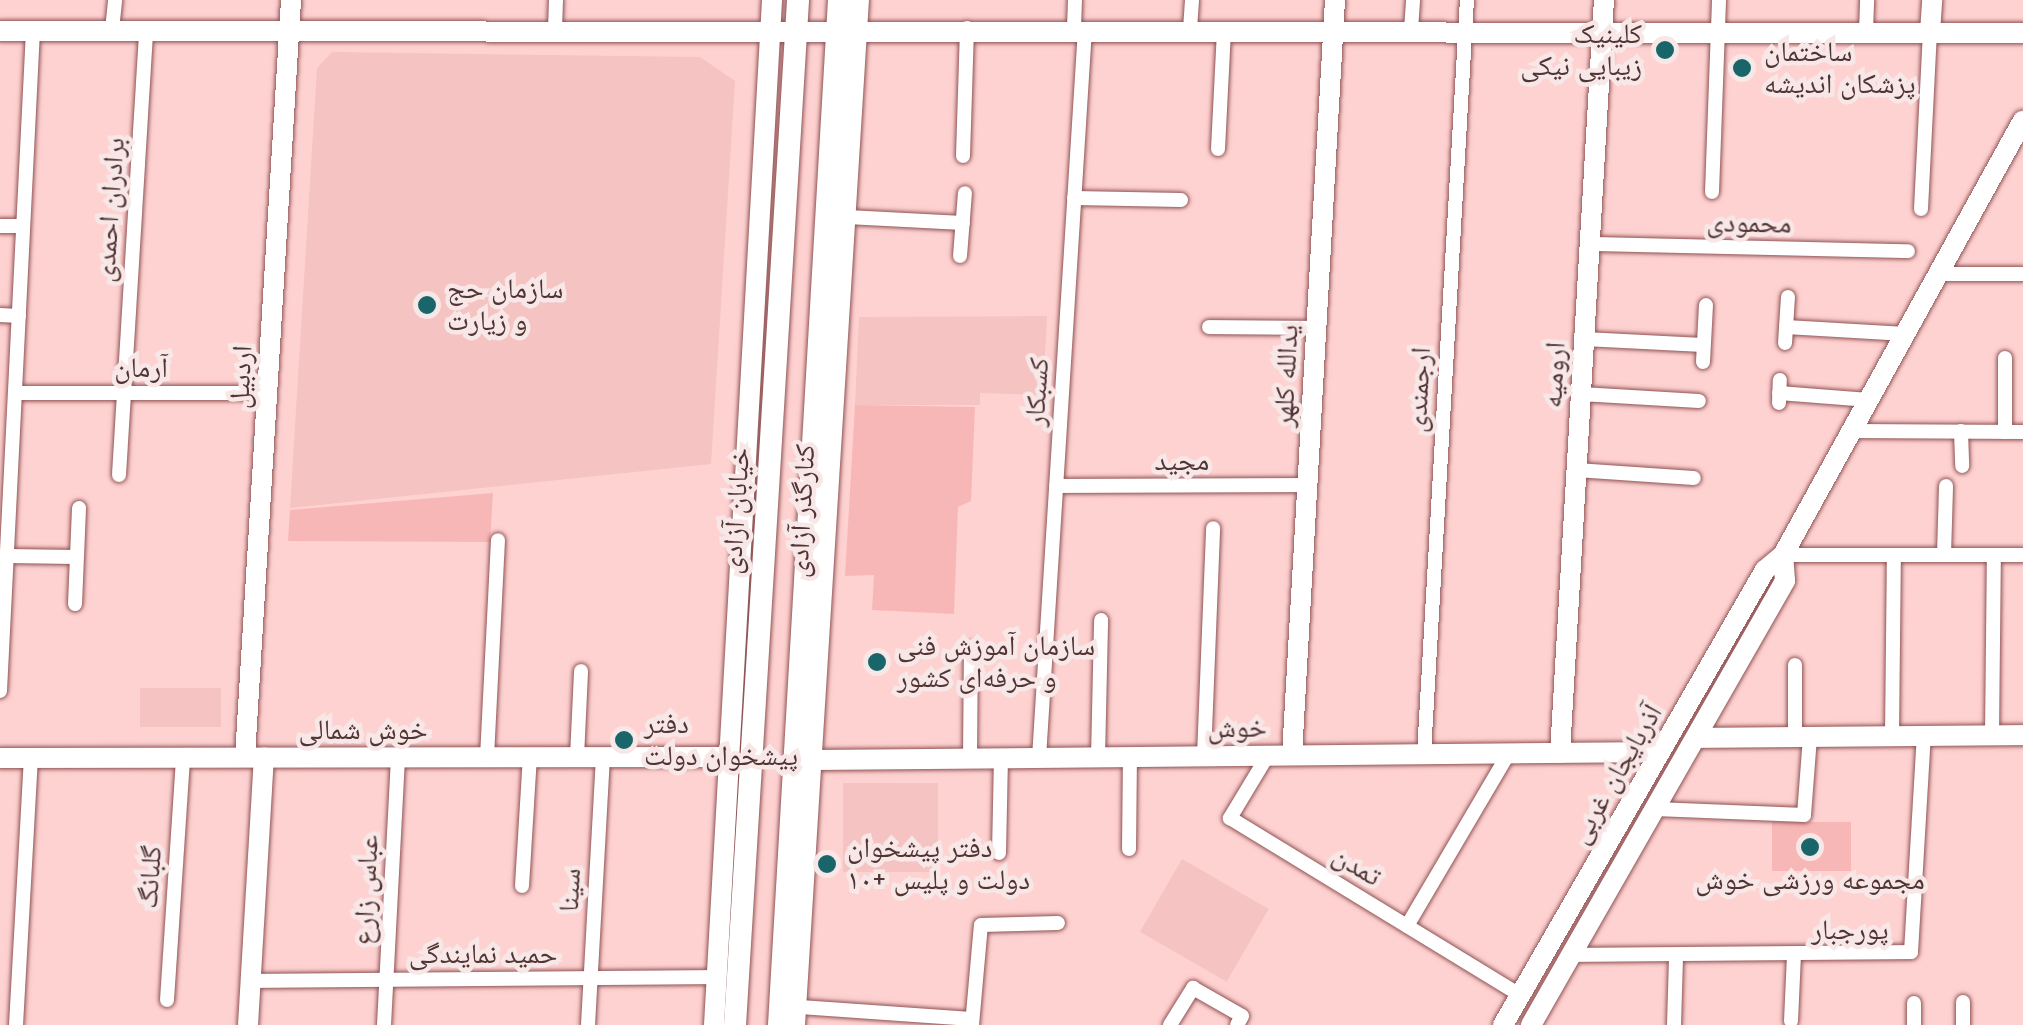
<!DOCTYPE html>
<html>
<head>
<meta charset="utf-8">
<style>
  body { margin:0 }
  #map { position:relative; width:2023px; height:1025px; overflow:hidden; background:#fed2d1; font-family:"Fira Sans","Noto Naskh Arabic",sans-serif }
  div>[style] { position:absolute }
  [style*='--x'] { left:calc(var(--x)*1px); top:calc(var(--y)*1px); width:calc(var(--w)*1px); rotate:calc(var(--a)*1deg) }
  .built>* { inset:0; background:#f4c3c2; transform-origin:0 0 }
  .green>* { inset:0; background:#f8b7b7; transform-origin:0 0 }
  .roads { filter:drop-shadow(0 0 2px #905253) drop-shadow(0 0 2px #905253) }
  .street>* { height:14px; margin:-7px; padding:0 7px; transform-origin:7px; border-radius:7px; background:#fff }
  .secondary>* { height:20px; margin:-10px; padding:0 10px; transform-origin:10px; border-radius:10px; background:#fff }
  .primary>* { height:22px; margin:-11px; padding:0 11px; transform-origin:11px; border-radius:11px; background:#fff }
  .dots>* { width:28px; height:28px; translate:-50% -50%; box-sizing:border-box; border:5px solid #f7e7e7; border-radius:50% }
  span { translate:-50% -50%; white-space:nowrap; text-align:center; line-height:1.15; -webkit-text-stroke:9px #f7e7e7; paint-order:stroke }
  .poi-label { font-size:28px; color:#513434 }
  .right { translate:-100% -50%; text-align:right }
  .left { translate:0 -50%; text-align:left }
  .street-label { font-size:28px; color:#513434 }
</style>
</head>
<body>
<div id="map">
  <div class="built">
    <i style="clip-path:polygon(332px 52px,700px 57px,735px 81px,711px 464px,290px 508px,317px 68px)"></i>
    <i style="clip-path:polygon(1047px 316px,1043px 395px,980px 393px,980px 405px,855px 405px,859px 317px)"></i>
    <i style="left:140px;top:688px;width:81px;height:39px"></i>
    <i style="left:843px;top:783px;width:95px;height:89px"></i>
    <i style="left:1182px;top:859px;width:100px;height:84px;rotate:30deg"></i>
  </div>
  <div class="green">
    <i style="clip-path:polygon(855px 405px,975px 407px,971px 501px,958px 507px,954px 614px,872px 610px,874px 575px,845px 576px)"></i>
    <i style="clip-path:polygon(493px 493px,490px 542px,288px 541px,290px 510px)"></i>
    <i style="left:1772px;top:822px;width:79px;height:49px"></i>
  </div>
  <div class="roads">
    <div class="street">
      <i style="--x:1074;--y:28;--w:28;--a:-88"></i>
      <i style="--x:555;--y:29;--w:29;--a:-88"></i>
      <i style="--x:1190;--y:29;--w:29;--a:-86"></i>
      <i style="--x:112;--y:30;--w:30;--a:-84"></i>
      <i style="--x:1411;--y:30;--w:30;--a:-86"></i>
      <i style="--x:1866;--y:32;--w:32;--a:-88"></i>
      <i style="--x:1218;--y:149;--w:120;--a:-87.1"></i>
      <i style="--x:963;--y:156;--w:128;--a:-88.2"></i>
      <i style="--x:1712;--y:192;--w:192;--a:-87.9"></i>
      <i style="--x:1074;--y:198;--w:107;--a:1.1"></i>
      <i style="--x:1921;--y:209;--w:177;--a:-87.1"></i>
      <i style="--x:847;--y:217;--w:116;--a:3"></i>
      <i style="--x:0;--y:226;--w:23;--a:0"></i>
      <i style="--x:1590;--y:244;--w:318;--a:1.3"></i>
      <i style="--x:960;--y:256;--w:63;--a:-85.5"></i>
      <i style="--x:1938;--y:274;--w:85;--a:0"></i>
      <i style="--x:0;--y:315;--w:19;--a:3"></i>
      <i style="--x:1209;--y:327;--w:107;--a:0.5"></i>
      <i style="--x:1786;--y:327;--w:120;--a:3.3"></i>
      <i style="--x:1584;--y:339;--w:119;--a:2.9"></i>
      <i style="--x:1785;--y:343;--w:46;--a:-86.3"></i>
      <i style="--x:2005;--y:358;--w:74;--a:90"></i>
      <i style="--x:1703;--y:362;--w:57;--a:-87"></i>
      <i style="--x:15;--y:393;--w:252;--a:0"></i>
      <i style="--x:1779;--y:393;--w:90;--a:4.4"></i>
      <i style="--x:1581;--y:394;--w:118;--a:3.4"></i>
      <i style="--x:1779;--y:403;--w:23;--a:-88"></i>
      <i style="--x:1852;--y:431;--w:171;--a:0.3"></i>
      <i style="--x:1961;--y:431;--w:35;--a:88"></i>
      <i style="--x:1576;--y:470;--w:118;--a:3.9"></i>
      <i style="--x:119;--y:475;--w:446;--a:-86.5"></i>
      <i style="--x:1056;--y:486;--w:251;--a:-0.2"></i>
      <i style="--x:1783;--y:555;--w:240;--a:0"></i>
      <i style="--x:1944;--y:555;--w:69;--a:-88.3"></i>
      <i style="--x:7;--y:556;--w:69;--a:0.8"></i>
      <i style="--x:75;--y:604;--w:96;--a:-87.6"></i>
      <i style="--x:1795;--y:665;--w:72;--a:90"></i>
      <i style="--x:0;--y:691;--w:661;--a:-87.14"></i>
      <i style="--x:1892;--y:736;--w:181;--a:-89.4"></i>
      <i style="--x:1992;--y:736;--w:181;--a:-89.4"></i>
      <i style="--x:1424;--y:754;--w:755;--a:-86.74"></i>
      <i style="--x:1268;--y:755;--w:74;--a:121.1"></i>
      <i style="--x:1230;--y:818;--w:340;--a:31.4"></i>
      <i style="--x:1204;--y:756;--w:228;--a:-87.7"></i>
      <i style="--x:487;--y:757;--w:217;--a:-87.1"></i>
      <i style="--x:577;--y:757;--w:86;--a:-87.3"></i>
      <i style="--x:1098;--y:757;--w:137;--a:-88.7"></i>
      <i style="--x:970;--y:758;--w:109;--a:-89.5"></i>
      <i style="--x:1039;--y:758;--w:730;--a:-86.39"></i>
      <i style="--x:1656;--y:809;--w:148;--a:2.3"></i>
      <i style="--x:1804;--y:815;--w:78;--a:-85.6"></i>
      <i style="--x:1129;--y:849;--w:92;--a:-89.4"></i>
      <i style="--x:999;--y:853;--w:95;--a:-88.8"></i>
      <i style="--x:522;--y:886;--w:129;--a:-86.5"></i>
      <i style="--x:1407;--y:926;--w:201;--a:-59.5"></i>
      <i style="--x:1570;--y:955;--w:341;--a:-0.5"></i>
      <i style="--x:1911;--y:952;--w:216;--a:-86.6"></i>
      <i style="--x:250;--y:981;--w:465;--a:-0.5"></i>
      <i style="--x:167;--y:1000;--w:244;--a:-86.2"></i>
      <i style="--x:1963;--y:1002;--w:23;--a:90"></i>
      <i style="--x:1914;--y:1003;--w:22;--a:90"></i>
      <i style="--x:800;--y:1007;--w:172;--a:4"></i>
      <i style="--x:1791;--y:1021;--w:66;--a:-87.4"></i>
      <i style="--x:16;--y:1025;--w:267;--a:-86.8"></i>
      <i style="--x:384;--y:1025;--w:268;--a:-87"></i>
      <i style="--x:588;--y:1025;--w:268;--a:-86.8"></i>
      <i style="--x:972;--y:1025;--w:100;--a:-84.9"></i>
      <i style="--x:981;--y:925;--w:77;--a:-1.5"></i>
      <i style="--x:1170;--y:1025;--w:44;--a:-58.1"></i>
      <i style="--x:1193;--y:988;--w:56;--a:29.7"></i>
      <i style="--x:1242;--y:1016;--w:10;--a:119"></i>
      <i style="--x:1674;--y:1025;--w:69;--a:-88.3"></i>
    </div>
    <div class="secondary">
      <i style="--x:0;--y:31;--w:2023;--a:0.06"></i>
      <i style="--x:1930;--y:32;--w:32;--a:-86"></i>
      <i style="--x:1697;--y:738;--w:326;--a:-0.5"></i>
      <i style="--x:1560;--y:753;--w:754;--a:-86.66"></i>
      <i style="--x:1292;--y:755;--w:756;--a:-86.74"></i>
      <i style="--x:245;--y:757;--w:758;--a:-86.52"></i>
      <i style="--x:0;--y:758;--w:726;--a:-0.08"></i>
      <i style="--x:814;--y:760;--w:846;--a:-0.54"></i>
      <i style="--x:248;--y:1025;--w:268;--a:-86.6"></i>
      <i style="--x:714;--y:1025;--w:1027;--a:-86.76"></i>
      <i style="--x:795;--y:1025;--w:1027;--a:-86.43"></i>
      <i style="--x:1503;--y:1025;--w:525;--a:-60.07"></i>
      <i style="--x:1765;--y:570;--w:23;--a:-40"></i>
      <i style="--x:1783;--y:555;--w:496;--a:-61.1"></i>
      <i style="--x:1531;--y:1025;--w:512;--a:-60.23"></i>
      <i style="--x:1785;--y:581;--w:26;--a:-94"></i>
    </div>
    <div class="primary">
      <i style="--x:735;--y:1025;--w:1027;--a:-86.48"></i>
      <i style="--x:779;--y:1025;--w:1027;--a:-86.65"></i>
    </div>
  </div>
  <div class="dots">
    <i style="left:1665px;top:50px;background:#18666a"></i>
    <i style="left:1742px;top:68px;background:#18666a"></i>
    <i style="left:427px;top:305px;background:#18666a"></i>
    <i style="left:877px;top:662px;background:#18666a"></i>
    <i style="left:624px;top:740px;background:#18666a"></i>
    <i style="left:1810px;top:847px;background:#18666a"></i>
    <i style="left:827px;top:864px;background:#18666a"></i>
  </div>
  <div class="poi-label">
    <span class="right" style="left:1642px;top:50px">کلینیک<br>زیبایی نیکی</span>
    <span class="left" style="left:1764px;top:68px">ساختمان<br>پزشکان اندیشه</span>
    <span class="left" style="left:447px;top:305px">سازمان حج<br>و زیارت</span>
    <span class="left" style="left:897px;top:662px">سازمان آموزش فنی<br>و حرفه‌ای کشور</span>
    <span class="left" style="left:644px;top:740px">دفتر<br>پیشخوان دولت</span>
    <span class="left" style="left:847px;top:864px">دفتر پیشخوان<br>دولت و پلیس +۱۰</span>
    <span style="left:1810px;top:880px">مجموعه ورزشی خوش</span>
  </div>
  <div class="street-label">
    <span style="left:110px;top:210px;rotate:-86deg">برادران احمدی</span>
    <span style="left:1749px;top:223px;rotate:1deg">محمودی</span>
    <span style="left:141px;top:368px">آرمان</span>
    <span style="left:1554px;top:375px;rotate:-87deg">ارومیه</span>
    <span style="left:1286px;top:376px;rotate:-87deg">یدالله کلهر</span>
    <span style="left:241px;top:377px;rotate:-87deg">اردبیل</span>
    <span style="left:1419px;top:390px;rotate:-87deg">ارجمندی</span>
    <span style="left:1037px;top:392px;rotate:-86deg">کسبکار</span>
    <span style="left:1182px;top:461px">مجید</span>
    <span style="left:736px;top:511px;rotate:-86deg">خیابان آزادی</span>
    <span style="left:802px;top:511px;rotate:-87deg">کنارگذر آزادی</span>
    <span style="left:1237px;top:728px;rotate:-1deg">خوش</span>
    <span style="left:363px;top:730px">خوش شمالی</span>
    <span style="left:1616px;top:774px;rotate:-60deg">آذربایجان غربی</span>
    <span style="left:1357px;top:866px;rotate:31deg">تمدن</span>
    <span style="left:150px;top:877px;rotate:-86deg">گلبانگ</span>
    <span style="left:366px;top:890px;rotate:-87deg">عباس زارع</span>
    <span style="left:570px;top:890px;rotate:-87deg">سینا</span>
    <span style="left:1850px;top:930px">پورجبار</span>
    <span style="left:483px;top:954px">حمید نمایندگی</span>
  </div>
</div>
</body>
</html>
